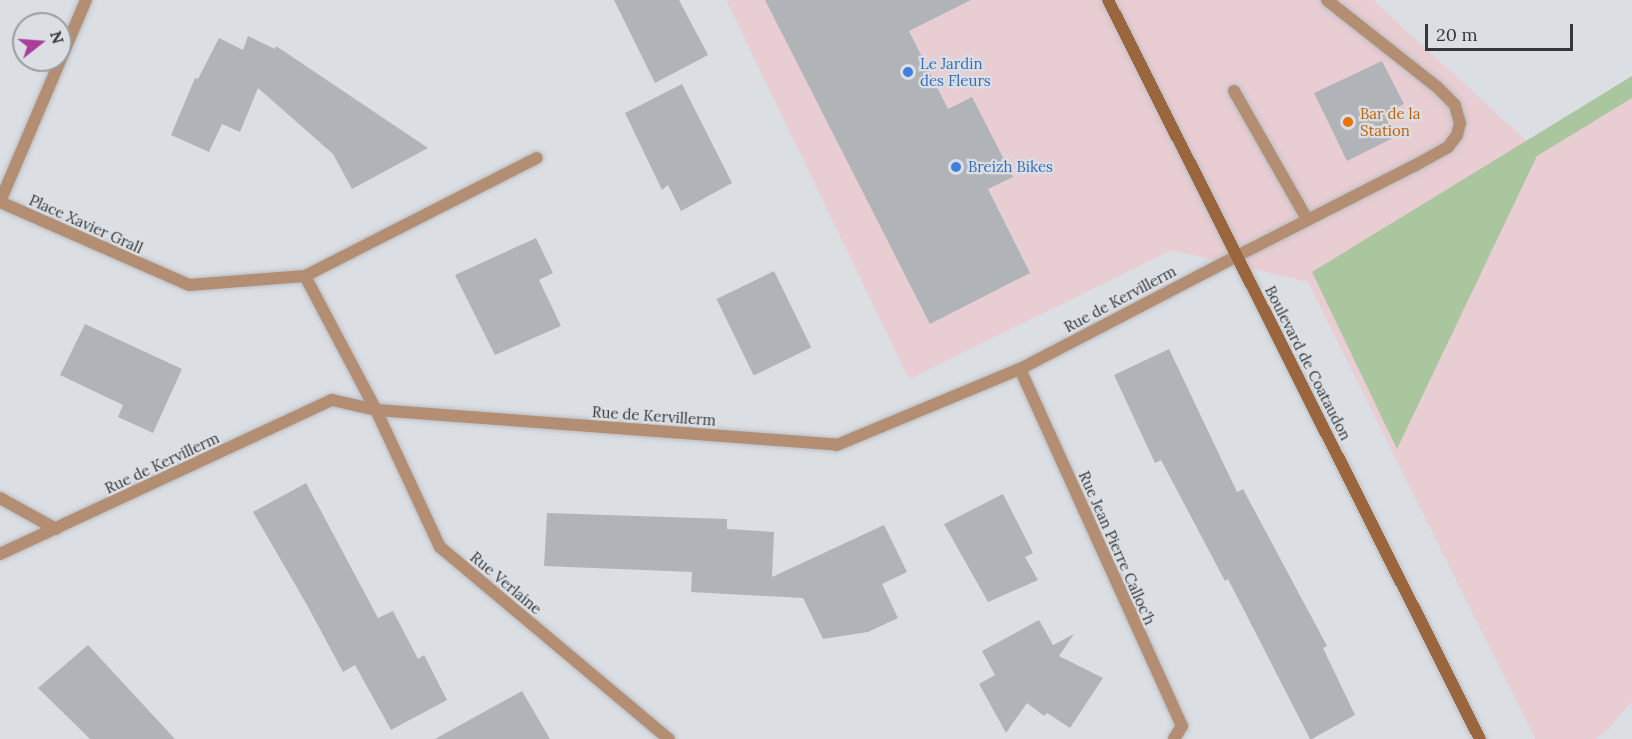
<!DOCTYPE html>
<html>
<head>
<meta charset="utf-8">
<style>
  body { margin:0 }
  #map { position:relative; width:1632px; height:739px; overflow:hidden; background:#dbdfe4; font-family:Lora,serif }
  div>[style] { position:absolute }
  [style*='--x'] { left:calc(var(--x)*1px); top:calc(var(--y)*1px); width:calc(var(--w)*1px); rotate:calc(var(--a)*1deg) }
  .commercial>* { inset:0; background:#e8cdd2 }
  .green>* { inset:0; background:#aac69f }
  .building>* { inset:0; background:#b0b4b9; transform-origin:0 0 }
  .roads { filter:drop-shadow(0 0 2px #babdc2) drop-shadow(0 0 2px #babdc2) }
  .service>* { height:12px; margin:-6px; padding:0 6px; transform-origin:6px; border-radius:6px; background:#b38e73 }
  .minor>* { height:12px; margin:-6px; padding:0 6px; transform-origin:6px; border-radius:6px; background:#b38e73 }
  .secondary>* { height:12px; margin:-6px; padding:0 6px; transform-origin:6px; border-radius:6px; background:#9b663d }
  .dots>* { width:16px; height:16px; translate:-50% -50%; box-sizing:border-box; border:3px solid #dbdfe4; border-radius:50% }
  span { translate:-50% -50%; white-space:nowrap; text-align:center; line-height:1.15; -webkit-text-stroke:4.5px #dbdfe4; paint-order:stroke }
  .shop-label { font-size:15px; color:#366cbe }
  .left { translate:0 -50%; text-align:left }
  .food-label { font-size:15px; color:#c56008 }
  .street-label { font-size:15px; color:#353739 }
  .north { position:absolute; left:12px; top:12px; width:60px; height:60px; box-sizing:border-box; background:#dbdfe4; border:2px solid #999ca0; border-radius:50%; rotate:73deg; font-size:16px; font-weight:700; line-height:24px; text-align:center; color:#353739 }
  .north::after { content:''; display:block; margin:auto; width:21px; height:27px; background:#ab3d9b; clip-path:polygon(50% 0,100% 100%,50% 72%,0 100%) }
  .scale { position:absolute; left:1425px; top:24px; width:148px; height:27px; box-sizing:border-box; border:3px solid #353739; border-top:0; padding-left:8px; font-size:18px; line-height:21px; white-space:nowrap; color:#353739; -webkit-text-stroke:4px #dbdfe4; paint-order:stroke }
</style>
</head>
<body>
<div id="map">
  <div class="commercial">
    <i style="clip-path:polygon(726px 0,1373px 0,1528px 142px,1632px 76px,1632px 701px,1607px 731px,1595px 739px,1535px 739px,1308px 282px,1172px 250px,909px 379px)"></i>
  </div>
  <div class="green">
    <i style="clip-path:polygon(1632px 76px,1632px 98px,1537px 156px,1397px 449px,1312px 272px)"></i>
  </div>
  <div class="building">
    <i style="clip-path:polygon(614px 0,679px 0,708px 55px,655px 83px)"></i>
    <i style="clip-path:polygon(765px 0,971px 0,909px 31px,948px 109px,972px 97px,1013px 177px,988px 189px,1030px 273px,930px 324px)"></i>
    <i style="clip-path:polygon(248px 36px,275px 49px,276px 46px,428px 148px,352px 189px,333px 154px,258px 88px,240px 132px,222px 124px,209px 152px,171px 135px,195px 78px,198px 79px,219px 38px,243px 50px)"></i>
    <i style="clip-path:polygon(1382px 61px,1404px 104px,1384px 114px,1395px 137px,1347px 161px,1314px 93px)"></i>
    <i style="clip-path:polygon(682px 84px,732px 183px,681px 211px,668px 185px,662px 190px,625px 113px)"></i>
    <i style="clip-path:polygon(536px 238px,553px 273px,539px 280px,561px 326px,495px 355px,455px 275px)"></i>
    <i style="left:774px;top:271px;width:85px;height:64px;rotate:64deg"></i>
    <i style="clip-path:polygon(85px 324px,182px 369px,153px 433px,118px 417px,123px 405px,60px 375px)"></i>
    <i style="clip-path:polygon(1169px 349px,1237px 492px,1243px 489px,1327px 646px,1323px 648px,1355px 715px,1312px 739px,1310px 739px,1228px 579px,1225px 581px,1161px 460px,1155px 463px,1114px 375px)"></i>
    <i style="clip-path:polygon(306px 483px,378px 618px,393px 611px,418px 659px,424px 655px,447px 700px,391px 730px,355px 665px,343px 672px,307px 605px,253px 512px)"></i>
    <i style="clip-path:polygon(1003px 494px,1033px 553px,1025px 557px,1038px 580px,988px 602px,944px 524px)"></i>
    <i style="clip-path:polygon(547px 513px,727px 519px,727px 529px,774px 532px,772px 577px,884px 525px,907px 572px,882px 584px,898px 618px,868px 632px,823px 639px,803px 598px,691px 592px,692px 572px,544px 566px)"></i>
    <i style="clip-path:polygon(1039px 620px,1053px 645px,1074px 634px,1059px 656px,1103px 678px,1070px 728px,1047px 713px,1044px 716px,1027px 703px,1006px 733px,979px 684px,995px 675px,982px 651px)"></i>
    <i style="clip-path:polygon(88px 645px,175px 739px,90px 739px,38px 688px)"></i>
    <i style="clip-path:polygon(522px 691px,550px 739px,435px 739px)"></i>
  </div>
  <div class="roads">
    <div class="service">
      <i style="--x:1234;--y:91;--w:147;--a:60.3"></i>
      <i style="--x:1237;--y:256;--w:199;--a:-27"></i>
      <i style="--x:1414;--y:166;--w:39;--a:-29"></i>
      <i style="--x:1448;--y:147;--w:15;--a:-53"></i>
      <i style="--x:1457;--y:135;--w:12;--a:-76"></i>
      <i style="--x:1460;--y:123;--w:19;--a:-106"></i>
      <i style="--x:1455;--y:105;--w:25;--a:-135"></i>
      <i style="--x:1437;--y:87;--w:140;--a:-141.7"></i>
    </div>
    <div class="minor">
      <i style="--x:86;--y:0;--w:220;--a:113.1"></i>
      <i style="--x:0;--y:202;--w:206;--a:23.7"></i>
      <i style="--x:189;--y:285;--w:116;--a:-4.4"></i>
      <i style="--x:305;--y:276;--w:152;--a:62.1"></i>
      <i style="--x:376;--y:410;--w:151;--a:65"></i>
      <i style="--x:440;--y:547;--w:299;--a:40"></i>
      <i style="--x:305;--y:276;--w:260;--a:-27"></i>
      <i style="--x:1020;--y:369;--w:392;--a:65.6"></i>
      <i style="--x:1182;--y:726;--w:15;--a:122"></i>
      <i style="--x:0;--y:498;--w:64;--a:29"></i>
      <i style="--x:0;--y:554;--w:366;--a:-24.9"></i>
      <i style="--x:332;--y:400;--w:45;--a:12.8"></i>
      <i style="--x:376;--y:410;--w:462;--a:4.3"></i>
      <i style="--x:837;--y:445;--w:198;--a:-22.6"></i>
      <i style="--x:1020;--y:369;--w:245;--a:-27.5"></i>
    </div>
    <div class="secondary">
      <i style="--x:1108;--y:0;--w:827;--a:63.28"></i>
    </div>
  </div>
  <div class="dots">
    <i style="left:908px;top:72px;background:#3f7fe0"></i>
    <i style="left:1348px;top:122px;background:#e8710a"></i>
    <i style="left:956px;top:167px;background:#3f7fe0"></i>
  </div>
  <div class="shop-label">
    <span class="left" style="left:920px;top:72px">Le Jardin<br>des Fleurs</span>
    <span class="left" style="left:968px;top:167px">Breizh Bikes</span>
  </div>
  <div class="food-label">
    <span class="left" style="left:1360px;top:122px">Bar de la<br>Station</span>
  </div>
  <div class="street-label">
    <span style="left:86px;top:224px;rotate:24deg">Place Xavier Grall</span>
    <span style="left:1120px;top:299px;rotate:-28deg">Rue de Kervillerm</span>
    <span style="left:1308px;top:363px;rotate:63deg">Boulevard de Coataudon</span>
    <span style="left:654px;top:416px;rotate:4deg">Rue de Kervillerm</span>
    <span style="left:162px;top:463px;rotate:-25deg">Rue de Kervillerm</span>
    <span style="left:1117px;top:548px;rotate:66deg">Rue Jean Pierre Calloc'h</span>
    <span style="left:506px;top:583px;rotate:40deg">Rue Verlaine</span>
  </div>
  <div class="north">N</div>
  <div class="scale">20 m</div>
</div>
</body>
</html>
